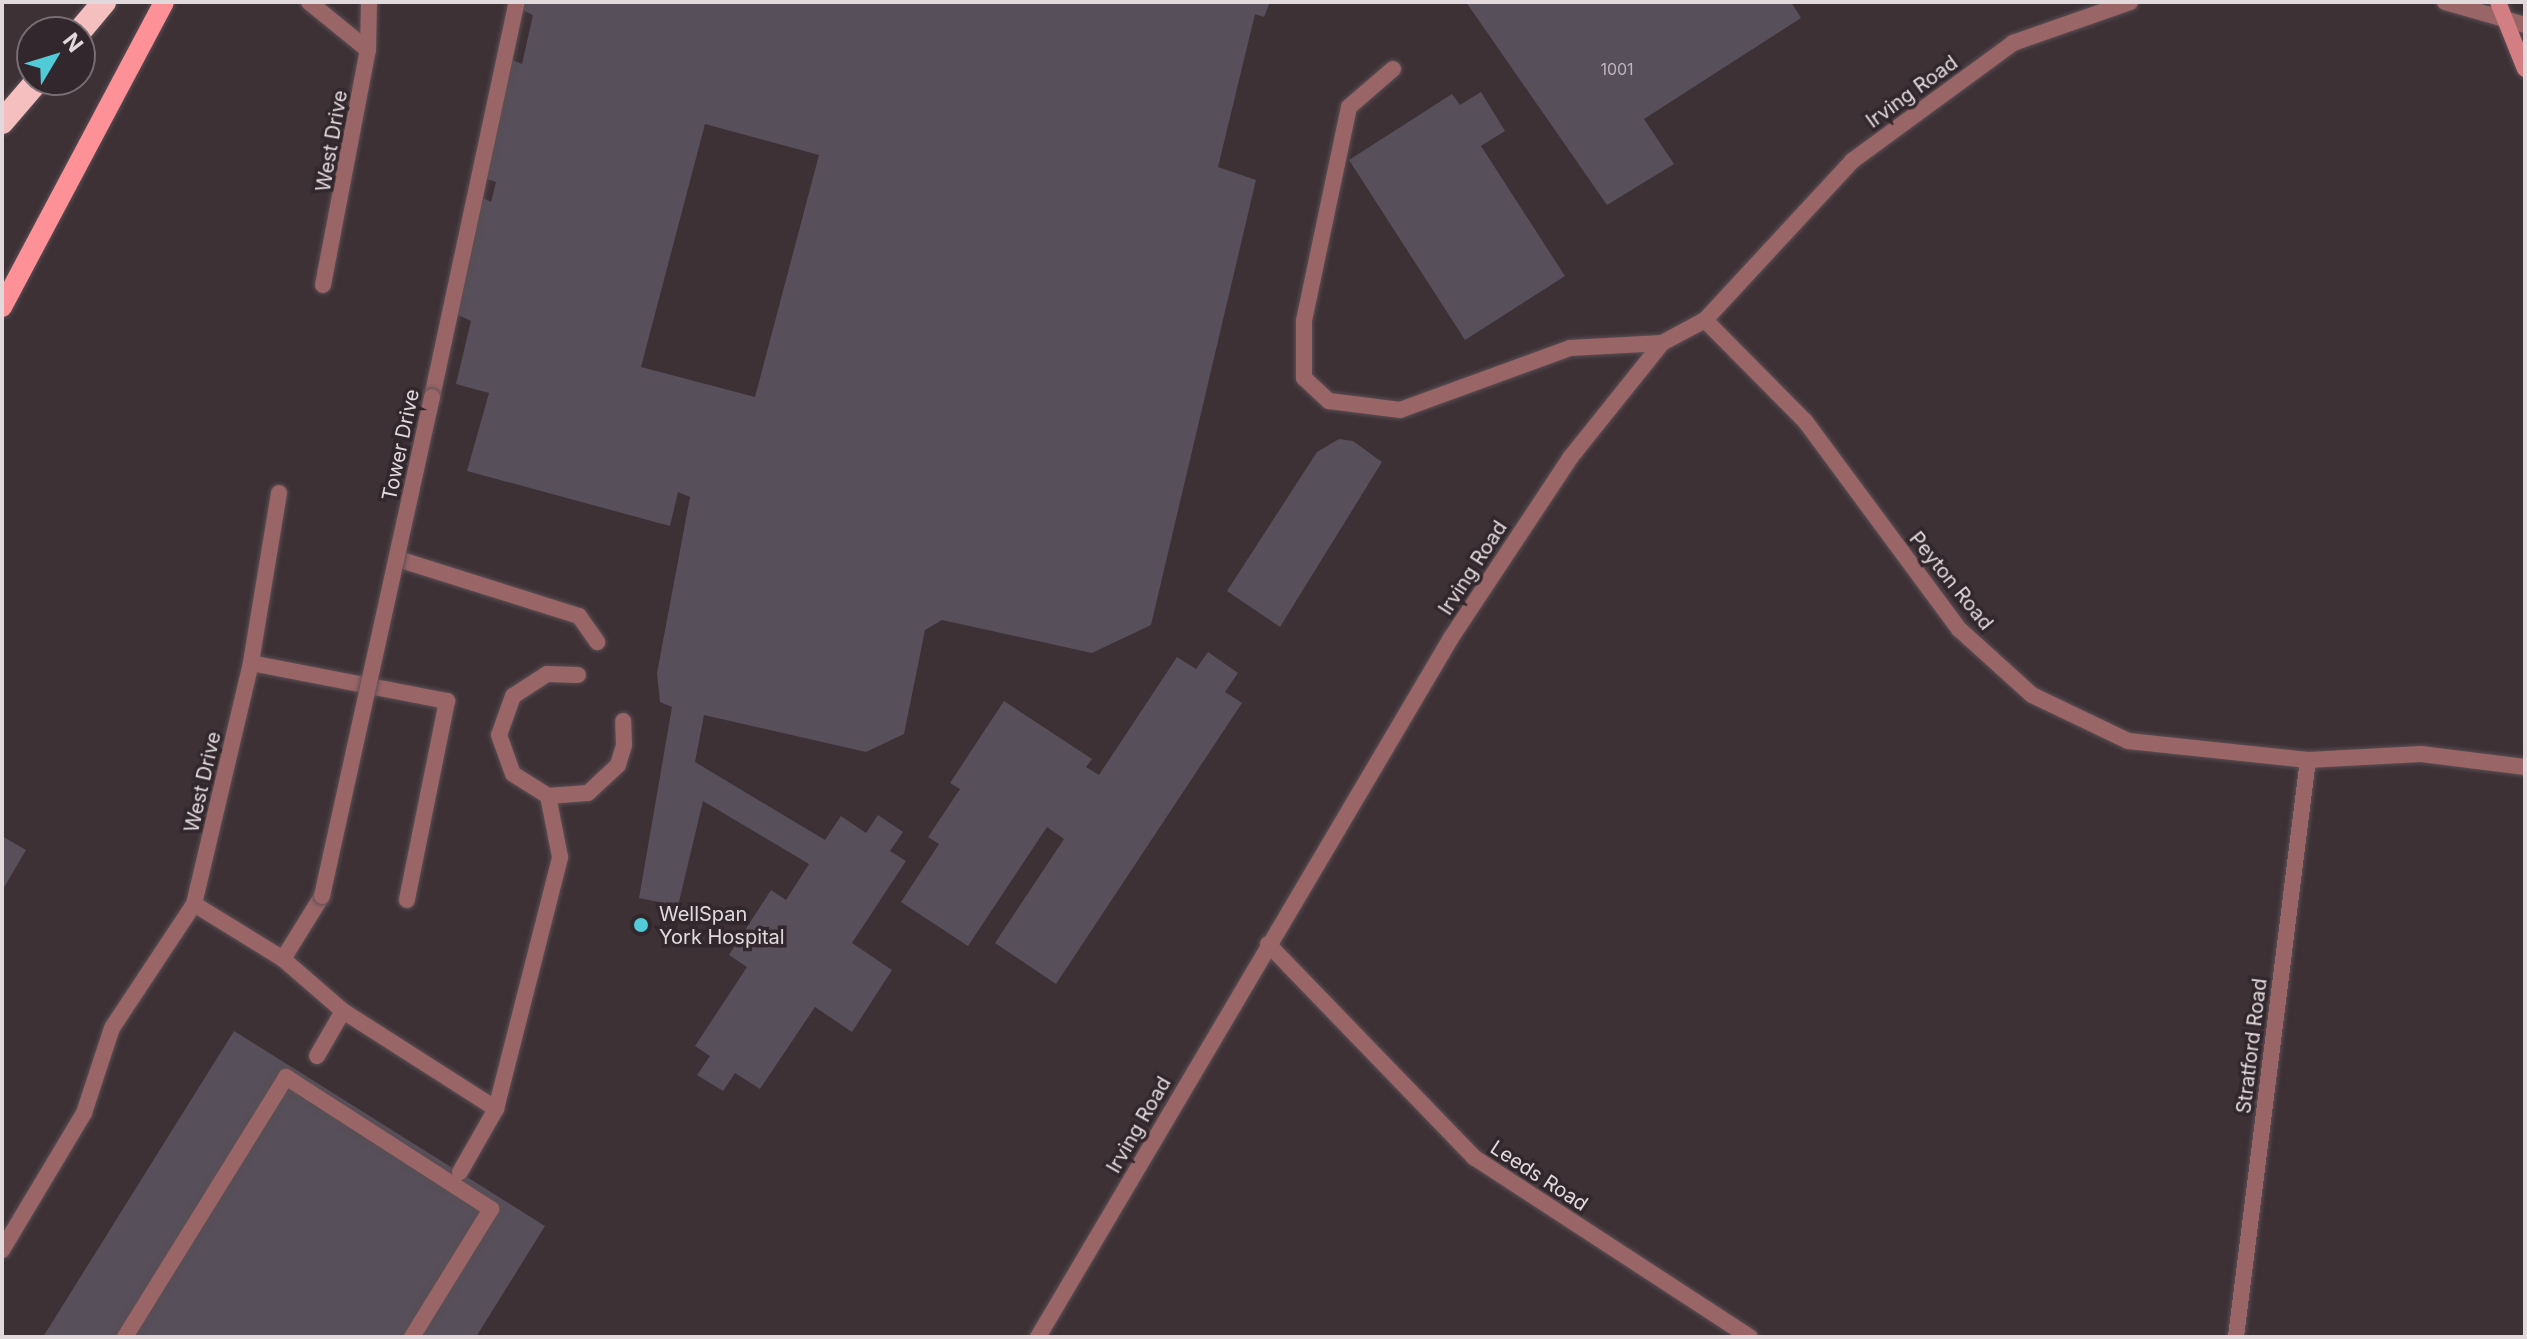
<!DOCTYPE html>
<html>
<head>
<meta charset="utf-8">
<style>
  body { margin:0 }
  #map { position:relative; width:2527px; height:1339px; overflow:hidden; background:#3d3136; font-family:Inter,sans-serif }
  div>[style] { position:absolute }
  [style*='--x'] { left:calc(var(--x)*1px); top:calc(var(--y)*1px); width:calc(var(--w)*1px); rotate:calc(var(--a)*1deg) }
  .building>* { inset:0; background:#574f59 }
  .roads { filter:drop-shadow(0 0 2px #5b4f54) drop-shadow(0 0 2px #5b4f54) }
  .service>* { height:16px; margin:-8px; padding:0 8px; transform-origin:8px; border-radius:8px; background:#9a6567 }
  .minor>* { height:16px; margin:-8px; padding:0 8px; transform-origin:8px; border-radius:8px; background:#9a6567 }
  .secondary>* { height:16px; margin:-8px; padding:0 8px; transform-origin:8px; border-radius:8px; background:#d27e82 }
  .primary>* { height:20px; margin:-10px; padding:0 10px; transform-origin:10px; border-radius:10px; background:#fe9197 }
  .motorway>* { height:24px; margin:-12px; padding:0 12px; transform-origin:12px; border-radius:12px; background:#f5bfc0 }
  .bridges { filter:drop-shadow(0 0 2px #5b4f54) drop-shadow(0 0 2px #5b4f54) }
  .service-bridge>* { height:16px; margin:-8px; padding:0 8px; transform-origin:8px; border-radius:8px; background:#9a6567 }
  .dots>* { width:22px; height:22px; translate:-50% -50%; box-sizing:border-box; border:4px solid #32272c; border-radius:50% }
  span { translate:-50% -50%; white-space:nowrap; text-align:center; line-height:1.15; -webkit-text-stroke:7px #32272c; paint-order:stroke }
  .number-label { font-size:16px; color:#beb6bb }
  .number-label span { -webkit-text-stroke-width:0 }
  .street-label { font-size:20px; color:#e1d9dc }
  .poi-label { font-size:20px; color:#e1d9dc }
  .left { translate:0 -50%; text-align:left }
  .frame { position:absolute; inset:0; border:4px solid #e1d9dc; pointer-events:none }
  .north { position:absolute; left:16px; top:16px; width:80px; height:80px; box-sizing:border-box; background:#32272c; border:2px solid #786e72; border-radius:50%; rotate:52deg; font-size:22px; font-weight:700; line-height:32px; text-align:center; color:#e1d9dc }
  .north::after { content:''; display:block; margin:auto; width:28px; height:36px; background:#52cbd9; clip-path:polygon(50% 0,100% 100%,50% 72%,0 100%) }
</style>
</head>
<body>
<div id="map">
  <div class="building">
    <i style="clip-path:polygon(evenodd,524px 2px,1270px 2px,1264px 17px,1255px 14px,1218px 167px,1256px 180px,1151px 625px,1092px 653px,942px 620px,925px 630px,904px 734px,866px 752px,704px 715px,695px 762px,825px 840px,841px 816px,866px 833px,878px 815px,903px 832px,890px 851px,906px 861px,852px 943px,892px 970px,852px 1032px,815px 1007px,760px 1089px,735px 1073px,723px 1091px,697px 1075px,710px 1056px,695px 1046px,747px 967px,729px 955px,771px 890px,786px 900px,809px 864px,703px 801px,678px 906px,639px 898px,672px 707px,660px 702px,657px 673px,690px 497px,678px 492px,670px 526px,467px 471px,489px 393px,456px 384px,471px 321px,454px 313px,481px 197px,491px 202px,496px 182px,483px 178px,512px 60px,522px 64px,533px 15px,522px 10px,524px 2px,705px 124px,819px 155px,755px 397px,641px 367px,705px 124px)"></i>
    <i style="clip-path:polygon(1466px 2px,1791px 2px,1801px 18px,1644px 119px,1674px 164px,1607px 205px)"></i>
    <i style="clip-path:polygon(1481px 92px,1505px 131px,1481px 146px,1565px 276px,1465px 340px,1349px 160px,1452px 94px,1460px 105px)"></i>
    <i style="clip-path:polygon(1339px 439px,1353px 441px,1382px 462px,1280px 627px,1227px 591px,1317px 452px)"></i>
    <i style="clip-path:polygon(1208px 652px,1238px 673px,1225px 692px,1242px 703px,1056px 984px,995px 943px,1064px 839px,1047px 827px,968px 946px,901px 902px,939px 844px,928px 837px,960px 789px,950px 783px,1004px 701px,1092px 759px,1086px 767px,1099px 775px,1177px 657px,1196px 669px)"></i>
    <i style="clip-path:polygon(2px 836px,26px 850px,2px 891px)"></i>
    <i style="clip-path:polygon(234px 1031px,545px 1226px,476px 1337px,43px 1337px)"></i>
  </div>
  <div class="roads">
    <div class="service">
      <i style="--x:309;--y:2;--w:76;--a:39.1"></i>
      <i style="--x:1393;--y:69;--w:58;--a:139.2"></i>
      <i style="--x:1349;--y:107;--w:219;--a:101.9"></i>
      <i style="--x:1304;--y:321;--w:57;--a:90"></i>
      <i style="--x:1304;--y:378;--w:34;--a:43"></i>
      <i style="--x:1329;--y:401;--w:72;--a:7.2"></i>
      <i style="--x:1400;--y:410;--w:181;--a:-20"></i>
      <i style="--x:1570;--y:348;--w:92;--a:-3.1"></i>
      <i style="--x:323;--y:285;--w:239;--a:-79.2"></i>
      <i style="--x:368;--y:50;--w:48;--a:-88.8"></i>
      <i style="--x:432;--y:397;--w:404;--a:-77.9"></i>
      <i style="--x:279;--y:493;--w:172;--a:99.4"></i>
      <i style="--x:251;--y:663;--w:248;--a:103.3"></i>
      <i style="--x:194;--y:904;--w:105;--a:31.7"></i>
      <i style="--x:283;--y:959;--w:74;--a:-58.2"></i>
      <i style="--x:398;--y:559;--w:190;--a:17.5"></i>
      <i style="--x:579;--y:616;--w:32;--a:55"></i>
      <i style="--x:251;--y:663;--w:200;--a:11"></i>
      <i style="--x:447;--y:701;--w:203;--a:101.4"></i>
      <i style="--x:578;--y:675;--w:31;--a:-178"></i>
      <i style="--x:547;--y:674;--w:40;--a:147.1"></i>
      <i style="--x:513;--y:696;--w:41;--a:109.7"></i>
      <i style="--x:499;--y:735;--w:41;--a:70.3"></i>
      <i style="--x:513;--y:774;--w:41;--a:32.2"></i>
      <i style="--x:548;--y:796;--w:40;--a:-4.3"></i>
      <i style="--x:588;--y:793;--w:41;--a:-43"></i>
      <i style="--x:618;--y:765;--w:21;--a:-73"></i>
      <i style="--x:624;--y:745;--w:24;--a:-92"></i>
      <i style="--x:283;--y:959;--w:79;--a:40.9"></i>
      <i style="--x:317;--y:1056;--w:52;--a:-60"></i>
      <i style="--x:343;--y:1011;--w:182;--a:32.6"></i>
      <i style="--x:460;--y:1172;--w:73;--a:-60.3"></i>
      <i style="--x:496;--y:1109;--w:260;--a:-75.7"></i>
      <i style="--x:560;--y:857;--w:62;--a:-101.1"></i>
      <i style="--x:2;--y:1250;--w:160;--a:-59.1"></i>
      <i style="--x:84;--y:1113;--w:89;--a:-71.8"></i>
      <i style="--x:112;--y:1028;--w:149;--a:-56.5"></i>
      <i style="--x:125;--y:1337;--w:306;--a:-58.2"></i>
      <i style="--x:286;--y:1077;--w:244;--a:32.8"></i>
      <i style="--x:491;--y:1209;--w:150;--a:121.7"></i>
    </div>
    <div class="minor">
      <i style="--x:2445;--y:2;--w:83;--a:16"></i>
      <i style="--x:1705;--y:320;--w:142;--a:45.3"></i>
      <i style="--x:1805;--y:421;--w:259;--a:53.5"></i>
      <i style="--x:1959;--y:629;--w:98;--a:42.1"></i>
      <i style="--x:2032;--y:695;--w:106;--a:25.6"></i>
      <i style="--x:2128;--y:741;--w:181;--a:6"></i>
      <i style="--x:2308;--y:760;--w:113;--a:-3"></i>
      <i style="--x:2421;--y:754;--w:105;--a:7.1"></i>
      <i style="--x:1268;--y:944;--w:298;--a:46"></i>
      <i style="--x:1475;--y:1158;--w:328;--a:33.1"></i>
      <i style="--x:1038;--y:1337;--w:812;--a:-59.42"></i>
      <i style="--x:1451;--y:638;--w:216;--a:-56.5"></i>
      <i style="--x:1570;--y:458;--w:147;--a:-51.3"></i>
      <i style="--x:1662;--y:343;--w:49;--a:-28.1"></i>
      <i style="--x:1705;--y:320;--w:217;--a:-47.2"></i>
      <i style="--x:1852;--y:161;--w:200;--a:-36.2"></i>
      <i style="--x:2013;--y:43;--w:124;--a:-19.3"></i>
      <i style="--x:2236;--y:1337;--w:581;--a:-82.89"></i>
    </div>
    <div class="secondary">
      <i style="--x:2498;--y:2;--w:72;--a:68.1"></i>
    </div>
    <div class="primary">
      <i style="--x:2;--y:307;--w:345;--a:-62"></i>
    </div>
    <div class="motorway">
      <i style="--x:79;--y:32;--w:39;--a:-50"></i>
      <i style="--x:2;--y:122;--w:55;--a:-49.4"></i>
    </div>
  </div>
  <div class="bridges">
    <div class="service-bridge">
      <i style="--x:322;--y:896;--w:511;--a:-77.57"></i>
    </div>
  </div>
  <div class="dots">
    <i style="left:641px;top:925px;background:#52cbd9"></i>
  </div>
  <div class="number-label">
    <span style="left:1617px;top:69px">1001</span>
  </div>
  <div class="street-label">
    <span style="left:1912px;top:92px;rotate:-36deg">Irving Road</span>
    <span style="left:332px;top:141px;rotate:-80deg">West Drive</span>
    <span style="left:401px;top:445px;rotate:-78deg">Tower Drive</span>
    <span style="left:1473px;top:568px;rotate:-57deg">Irving Road</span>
    <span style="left:1951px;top:581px;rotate:51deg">Peyton Road</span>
    <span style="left:203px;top:782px;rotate:-77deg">West Drive</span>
    <span style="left:2252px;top:1046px;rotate:-83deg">Stratford Road</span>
    <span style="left:1139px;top:1125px;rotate:-60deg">Irving Road</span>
    <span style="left:1539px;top:1176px;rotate:33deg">Leeds Road</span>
  </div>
  <div class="poi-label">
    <span class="left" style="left:659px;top:926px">WellSpan<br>York Hospital</span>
  </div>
  <div class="frame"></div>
  <div class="north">N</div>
</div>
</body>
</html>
